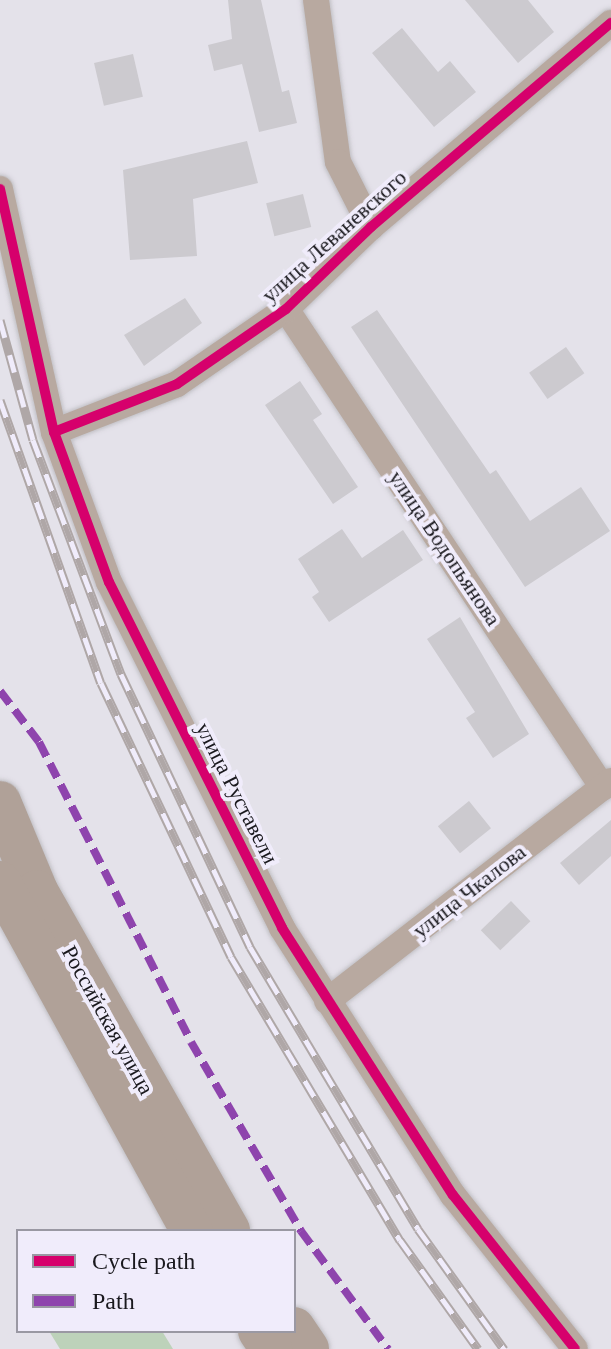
<!DOCTYPE html>
<html>
<head>
<meta charset="utf-8">
<style>
  body { margin:0 }
  #map { position:relative; width:611px; height:1349px; overflow:hidden; background:#e4e2ea; font-family:Georgia,serif }
  div>[style] { position:absolute }
  [style*='--x'] { left:calc(var(--x)*1px); top:calc(var(--y)*1px); width:calc(var(--w)*1px); rotate:calc(var(--a)*1deg) }
  .green>* { inset:0; background:#bdd2ba }
  .building>* { inset:0; background:#cccacf; transform-origin:0 0 }
  .roads { filter:drop-shadow(0 0 2px #c0bfc4) drop-shadow(0 0 2px #c0bfc4) }
  .street>* { height:26px; margin:-13px; padding:0 13px; transform-origin:13px; border-radius:13px; background:#b8a9a0 }
  .primary>* { height:42px; margin:-21px; padding:0 21px; transform-origin:21px; border-radius:21px; background:#b0a198 }
  .rail>* { height:9px; margin-top:-4.5px; transform-origin:0; background:repeating-linear-gradient(90deg,#f0ecfb 0 18px,#afa7a7 0 36px); box-sizing:border-box; border-block:2px solid #afa7a7 }
  .quiet>* { height:8px; margin-top:-4px; transform-origin:0; background:repeating-linear-gradient(90deg,#8e44ad 0 16px,transparent 0 24px) }
  .cycleway>* { height:10px; margin:-5px; padding:0 5px; transform-origin:5px; border-radius:5px; background:#d6006c }
  span { translate:-50% -50%; white-space:nowrap; text-align:center; line-height:1.15; -webkit-text-stroke:8px #f0ecfb; paint-order:stroke }
  .street-label { font-size:22px; color:#1a191e }
  .legend { position:absolute; left:16px; top:1229px; width:280px; height:104px; box-sizing:border-box; background:#f0ecfb; border:2px solid #9a98a3; margin:0; padding:10px 14px; list-style:none; font-size:24px; color:#1a191e }
  .legend li { display:flex; align-items:center; gap:16px; height:40px }
  .legend b { width:40px; border:2px solid #9a98a3 }
</style>
</head>
<body>
<div id="map">
  <div class="green">
    <i style="clip-path:polygon(49px 1331px,162px 1331px,173px 1349px,60px 1349px)"></i>
  </div>
  <div class="building">
    <i style="clip-path:polygon(228px 0,261px 0,282px 92px,289px 90px,297px 123px,259px 132px,242px 64px,214px 71px,208px 45px,232px 39px)"></i>
    <i style="clip-path:polygon(465px 0,528px 0,554px 32px,518px 63px)"></i>
    <i style="clip-path:polygon(402px 28px,438px 72px,450px 61px,476px 92px,434px 127px,372px 53px)"></i>
    <i style="left:133px;top:54px;width:44px;height:40px;rotate:77deg"></i>
    <i style="clip-path:polygon(247px 141px,258px 183px,193px 199px,197px 256px,130px 260px,123px 170px)"></i>
    <i style="left:303px;top:194px;width:34px;height:38px;rotate:76deg"></i>
    <i style="clip-path:polygon(185px 298px,202px 323px,144px 366px,124px 335px)"></i>
    <i style="clip-path:polygon(377px 310px,490px 474px,496px 470px,530px 521px,581px 487px,610px 531px,525px 587px,351px 327px)"></i>
    <i style="left:566px;top:347px;width:32px;height:45px;rotate:55deg"></i>
    <i style="clip-path:polygon(300px 381px,322px 414px,313px 420px,358px 487px,333px 504px,265px 405px)"></i>
    <i style="clip-path:polygon(342px 529px,362px 558px,403px 530px,423px 560px,329px 622px,312px 597px,319px 592px,298px 559px)"></i>
    <i style="clip-path:polygon(460px 617px,529px 734px,493px 758px,466px 718px,475px 712px,427px 639px)"></i>
    <i style="left:469px;top:801px;width:35px;height:40px;rotate:51deg"></i>
    <i style="clip-path:polygon(611px 820px,611px 856px,579px 885px,560px 863px)"></i>
    <i style="left:511px;top:901px;width:28px;height:42px;rotate:46deg"></i>
  </div>
  <div class="roads">
    <div class="street">
      <i style="--x:316;--y:0;--w:163;--a:82.3"></i>
      <i style="--x:338;--y:162;--w:73;--a:63.1"></i>
      <i style="--x:0;--y:189;--w:249;--a:77.5"></i>
      <i style="--x:54;--y:432;--w:160;--a:69.9"></i>
      <i style="--x:109;--y:582;--w:387;--a:63.4"></i>
      <i style="--x:282;--y:928;--w:317;--a:57.4"></i>
      <i style="--x:453;--y:1195;--w:196;--a:51.6"></i>
      <i style="--x:286;--y:309;--w:574;--a:56.5"></i>
      <i style="--x:54;--y:432;--w:132;--a:-21.3"></i>
      <i style="--x:177;--y:384;--w:132;--a:-34.5"></i>
      <i style="--x:286;--y:309;--w:118;--a:-44"></i>
      <i style="--x:371;--y:227;--w:315;--a:-40.4"></i>
      <i style="--x:327;--y:1001;--w:359;--a:-37.8"></i>
    </div>
    <div class="primary">
      <i style="--x:0;--y:802;--w:96;--a:67.4"></i>
      <i style="--x:37;--y:891;--w:390;--a:60.5"></i>
      <i style="--x:0;--y:882;--w:398;--a:61.2"></i>
      <i style="--x:294;--y:1328;--w:25;--a:56"></i>
      <i style="--x:259;--y:1331;--w:22;--a:56"></i>
    </div>
  </div>
  <div class="rail">
    <i style="--x:0;--y:320;--w:124;--a:74.6"></i>
    <i style="--x:33;--y:440;--w:250;--a:69.4"></i>
    <i style="--x:121;--y:674;--w:302;--a:64.7"></i>
    <i style="--x:250;--y:947;--w:328;--a:59.2"></i>
    <i style="--x:418;--y:1229;--w:148;--a:54.4"></i>
    <i style="--x:0;--y:400;--w:300;--a:70.4"></i>
    <i style="--x:101;--y:683;--w:303;--a:64.6"></i>
    <i style="--x:231;--y:957;--w:330;--a:59.2"></i>
    <i style="--x:400;--y:1240;--w:134;--a:54.4"></i>
  </div>
  <div class="quiet">
    <i style="--x:0;--y:691;--w:64;--a:52.6"></i>
    <i style="--x:39;--y:742;--w:336;--a:63.1"></i>
    <i style="--x:191;--y:1042;--w:219;--a:59.8"></i>
    <i style="--x:301;--y:1231;--w:147;--a:53.6"></i>
  </div>
  <div class="cycleway">
    <i style="--x:0;--y:189;--w:249;--a:77.5"></i>
    <i style="--x:54;--y:432;--w:160;--a:69.9"></i>
    <i style="--x:109;--y:582;--w:387;--a:63.4"></i>
    <i style="--x:282;--y:928;--w:317;--a:57.4"></i>
    <i style="--x:453;--y:1195;--w:196;--a:51.6"></i>
    <i style="--x:54;--y:432;--w:132;--a:-21.3"></i>
    <i style="--x:177;--y:384;--w:132;--a:-34.5"></i>
    <i style="--x:286;--y:309;--w:118;--a:-44"></i>
    <i style="--x:371;--y:227;--w:315;--a:-40.4"></i>
  </div>
  <div class="street-label">
    <span style="left:334px;top:236px;rotate:-42deg">улица Леваневского</span>
    <span style="left:445px;top:548px;rotate:56deg">улица Водопьянова</span>
    <span style="left:237px;top:793px;rotate:63deg">улица Руставели</span>
    <span style="left:469px;top:891px;rotate:-38deg">улица Чкалова</span>
    <span style="left:108px;top:1020px;rotate:61deg">Российская улица</span>
  </div>
  <ul class="legend">
  <li><b style="height:10px;background:#d6006c"></b>Cycle path</li>
  <li><b style="height:10px;background:#8e44ad"></b>Path</li>
  </ul>
</div>
</body>
</html>
